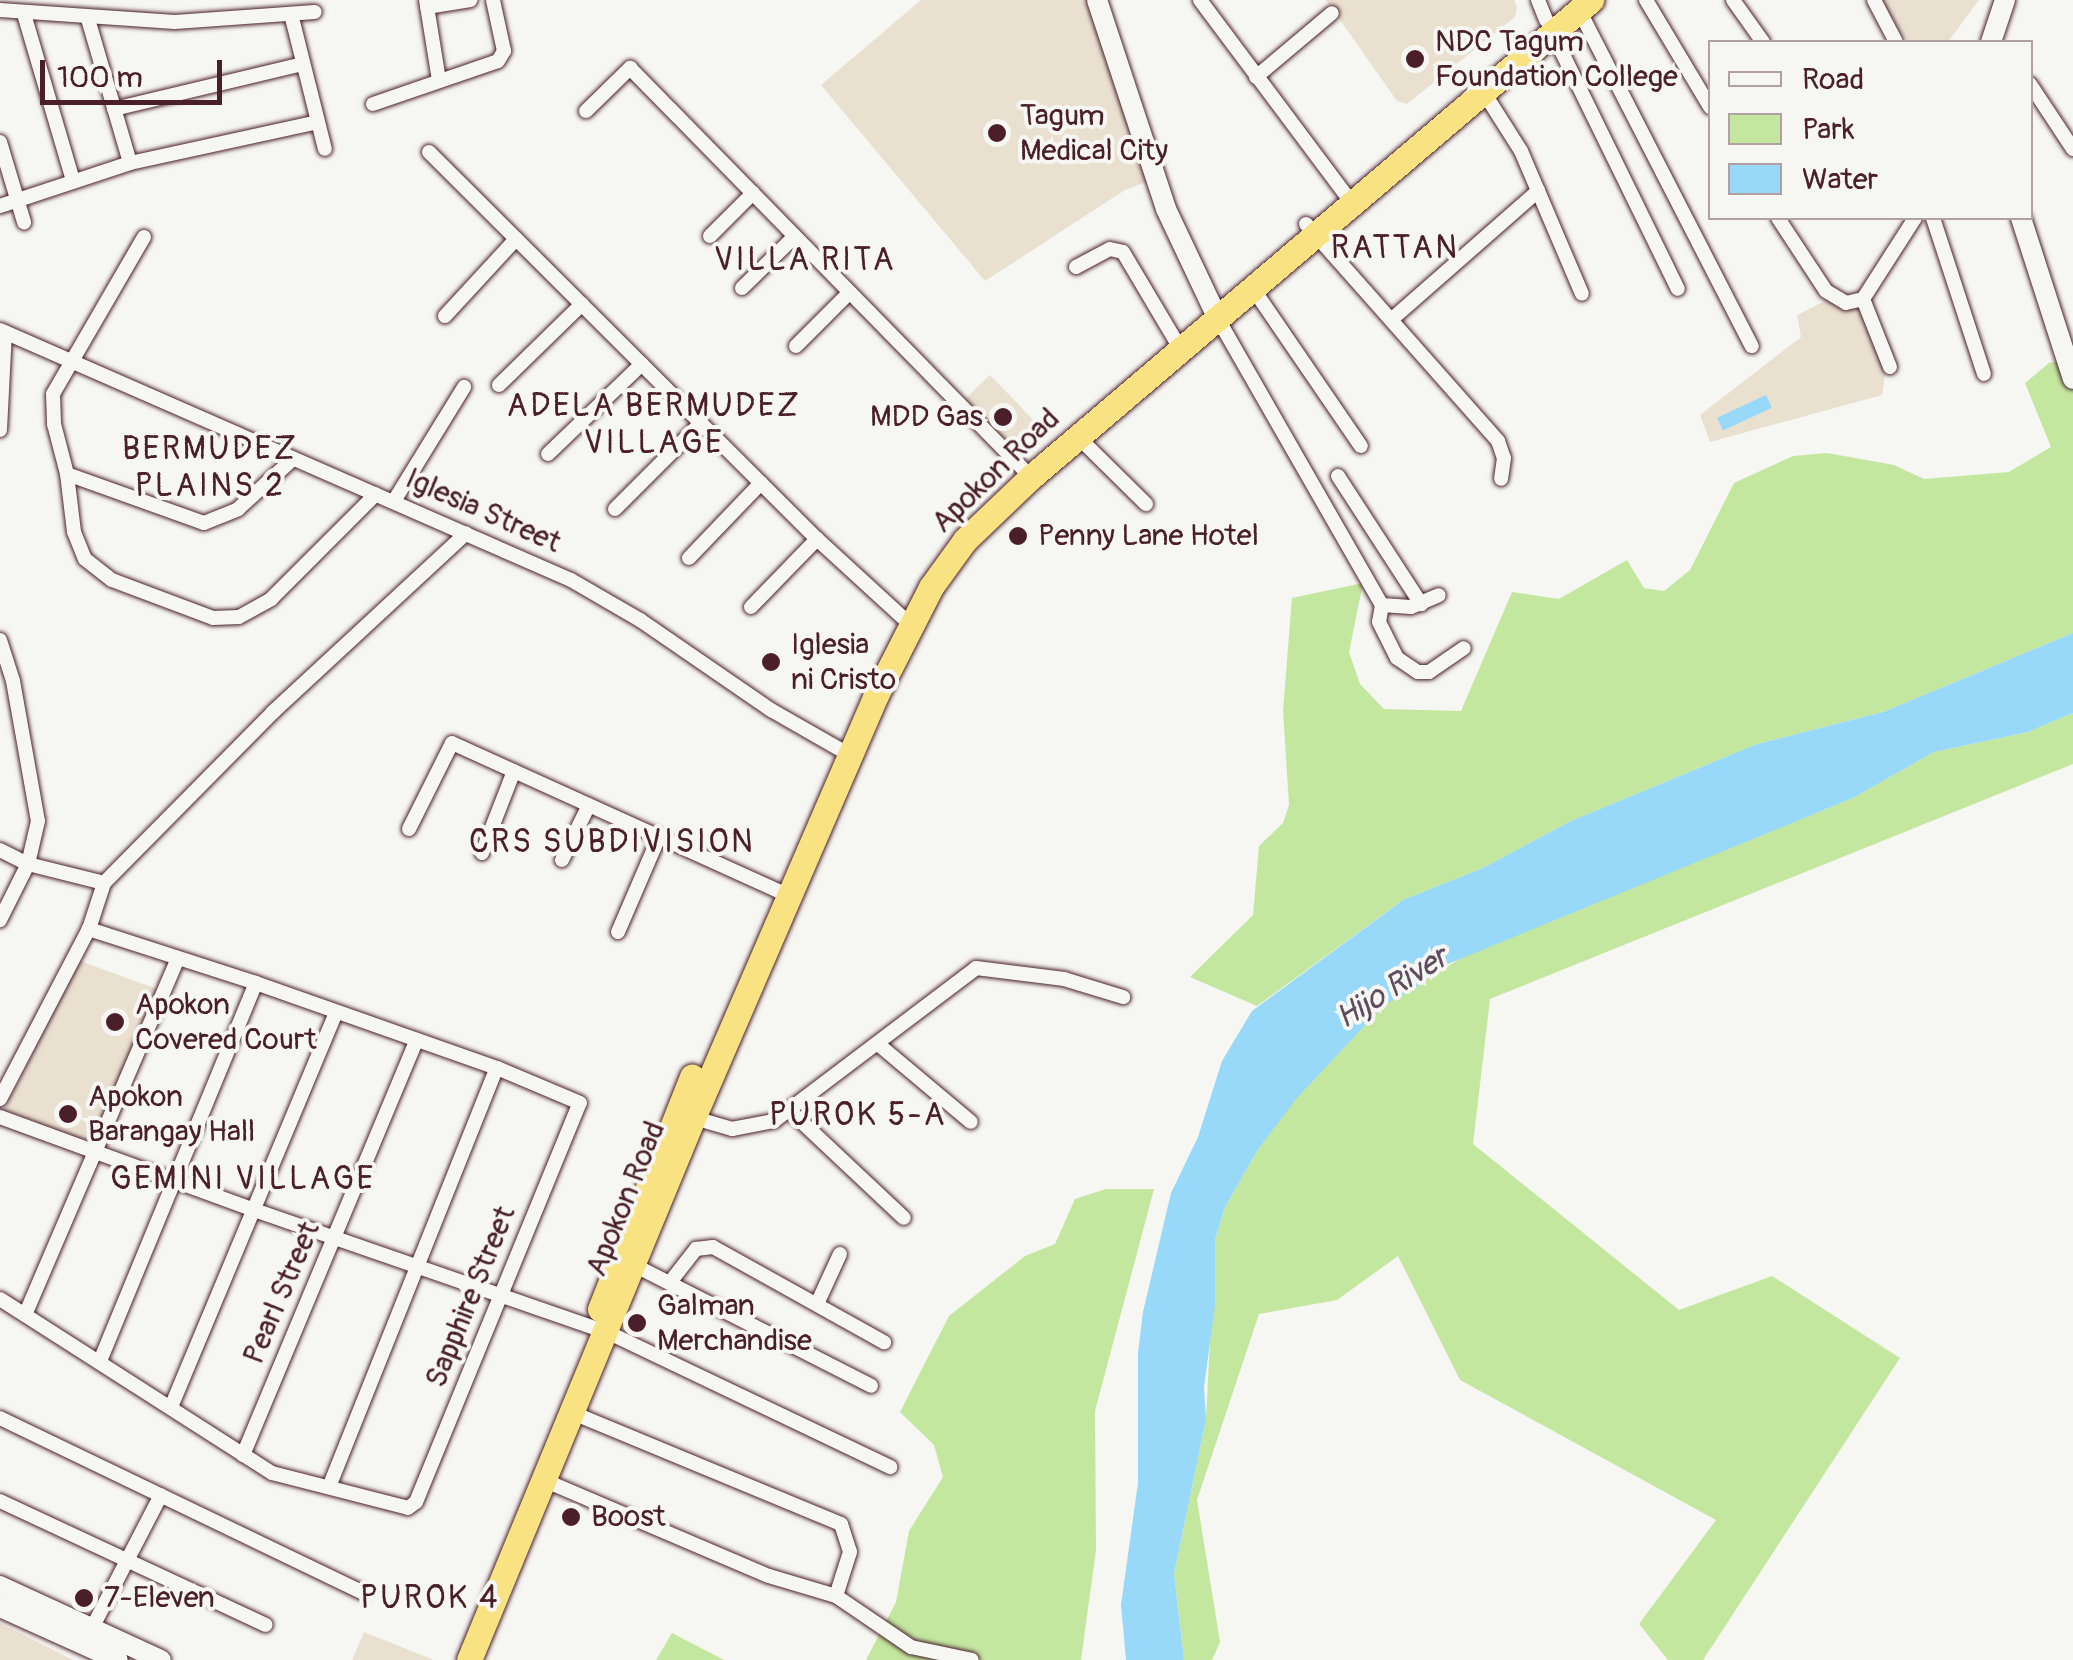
<!DOCTYPE html>
<html>
<head>
<meta charset="utf-8">
<style>
  body { margin:0 }
  #map { position:relative; width:2073px; height:1660px; overflow:hidden; background:#f6f6f2; font-family:Pangolin,sans-serif }
  div>[style] { position:absolute }
  [style*='--x'] { left:calc(var(--x)*1px); top:calc(var(--y)*1px); width:calc(var(--w)*1px); rotate:calc(var(--a)*1deg) }
  .built>* { inset:0; background:#eae0d0; transform-origin:0 0 }
  .green>* { inset:0; background:#c4e7a0 }
  .water>* { inset:0; background:#98d8f9; transform-origin:0 0 }
  .roads { filter:drop-shadow(0 0 2px #4a1f2b) drop-shadow(0 0 2px #4a1f2b) }
  .street>* { height:14px; margin:-7px; padding:0 7px; transform-origin:7px; border-radius:7px; background:#f6f6f2 }
  .secondary>* { height:20px; margin:-10px; padding:0 10px; transform-origin:10px; border-radius:10px; background:#f6f6f2 }
  .highway>* { height:25px; margin:-12.5px; padding:0 12.5px; transform-origin:12.5px; border-radius:12.5px; background:#f8e281 }
  .dots>* { width:28px; height:28px; translate:-50% -50%; box-sizing:border-box; border:5px solid #f6f6f2; border-radius:50% }
  span { translate:-50% -50%; white-space:nowrap; text-align:center; line-height:1.15; -webkit-text-stroke:8px #f6f6f2; paint-order:stroke }
  .poi-label { font-size:30px; color:#4a1f2b }
  .left { translate:0 -50%; text-align:left }
  .right { translate:-100% -50%; text-align:right }
  .street-label { font-size:30px; color:#4a1f2b }
  .neighbourhood-label { font-size:32px; color:#4a1f2b; letter-spacing:2.5px }
  .water-label { font-size:32px; color:#5e4d5e; font-style:italic }
  .legend { position:absolute; left:1708px; top:40px; width:325px; height:180px; box-sizing:border-box; background:#f6f6f2; border:2px solid #b1a0a2; margin:0; padding:12px 18px; list-style:none; font-size:30px; color:#4a1f2b }
  .legend li { display:flex; align-items:center; gap:20px; height:50px }
  .legend b { width:50px; border:2px solid #b1a0a2 }
  .scale { position:absolute; left:40px; top:60px; width:182px; height:45px; box-sizing:border-box; border:5px solid #4a1f2b; border-top:0; padding-left:12px; font-size:30px; line-height:35px; white-space:nowrap; color:#4a1f2b; -webkit-text-stroke:8px #f6f6f2; paint-order:stroke }
</style>
</head>
<body>
<div id="map">
  <div class="built">
    <i style="clip-path:polygon(921px 0,1092px 0,1149px 181px,1125px 190px,985px 281px,821px 85px)"></i>
    <i style="clip-path:polygon(1326px 0,1514px 0,1517px 7px,1515px 17px,1407px 104px,1397px 101px)"></i>
    <i style="clip-path:polygon(1879px 0,1979px 0,1948px 42px,1908px 42px)"></i>
    <i style="clip-path:polygon(1827px 300px,1860px 306px,1886px 367px,1882px 395px,1710px 442px,1700px 415px,1801px 337px,1797px 315px)"></i>
    <i style="left:990px;top:375px;width:69px;height:34px;rotate:46deg"></i>
    <i style="clip-path:polygon(80px 961px,160px 990px,94px 1144px,4px 1110px)"></i>
    <i style="clip-path:polygon(0 1623px,73px 1660px,0 1660px)"></i>
    <i style="clip-path:polygon(364px 1632px,434px 1660px,352px 1660px)"></i>
  </div>
  <div class="green">
    <i style="clip-path:polygon(2073px 358px,2073px 633px,1883px 712px,1757px 744px,1571px 821px,1483px 868px,1403px 900px,1257px 1006px,1190px 977px,1253px 915px,1259px 846px,1283px 823px,1289px 805px,1283px 710px,1292px 598px,1363px 583px,1349px 652px,1360px 684px,1384px 709px,1461px 711px,1512px 592px,1559px 599px,1627px 560px,1644px 588px,1664px 591px,1690px 570px,1734px 483px,1793px 456px,1827px 453px,1894px 465px,1924px 479px,2009px 472px,2051px 447px,2025px 383px,2049px 363px)"></i>
    <i style="clip-path:polygon(2073px 713px,2073px 764px,1490px 999px,1473px 1144px,1679px 1310px,1772px 1276px,1900px 1358px,1703px 1660px,1668px 1660px,1639px 1624px,1716px 1520px,1460px 1380px,1398px 1256px,1337px 1300px,1259px 1314px,1197px 1500px,1220px 1642px,1212px 1660px,1184px 1660px,1174px 1574px,1206px 1419px,1215px 1240px,1225px 1207px,1257px 1151px,1295px 1099px,1385px 1004px,1468px 954px,1853px 798px,1934px 752px,2028px 732px)"></i>
    <i style="clip-path:polygon(1106px 1189px,1154px 1189px,1095px 1411px,1096px 1550px,1081px 1660px,866px 1660px,896px 1602px,909px 1531px,943px 1477px,934px 1445px,900px 1412px,949px 1316px,1025px 1256px,1055px 1244px,1075px 1199px)"></i>
    <i style="clip-path:polygon(672px 1633px,724px 1660px,656px 1660px)"></i>
  </div>
  <div class="water">
    <i style="left:1766px;top:395px;width:14px;height:54px;rotate:65deg"></i>
    <i style="clip-path:polygon(2073px 633px,2073px 713px,2028px 732px,1934px 752px,1853px 798px,1438px 968px,1414px 990px,1385px 1004px,1296px 1099px,1257px 1151px,1225px 1207px,1215px 1240px,1215px 1305px,1204px 1387px,1206px 1419px,1174px 1574px,1184px 1660px,1126px 1660px,1121px 1605px,1138px 1483px,1138px 1353px,1143px 1312px,1171px 1193px,1198px 1137px,1222px 1061px,1252px 1011px,1403px 900px,1483px 868px,1571px 821px,1757px 744px,1883px 712px)"></i>
  </div>
  <div class="roads">
    <div class="street">
      <i style="--x:426;--y:0;--w:81;--a:80.8"></i>
      <i style="--x:1200;--y:0;--w:254;--a:53.2"></i>
      <i style="--x:1538;--y:0;--w:22;--a:68"></i>
      <i style="--x:1646;--y:0;--w:125;--a:59.1"></i>
      <i style="--x:1733;--y:0;--w:52;--a:54.5"></i>
      <i style="--x:1874;--y:0;--w:47;--a:62.4"></i>
      <i style="--x:427;--y:7;--w:44;--a:-9.2"></i>
      <i style="--x:0;--y:10;--w:175;--a:3.9"></i>
      <i style="--x:175;--y:22;--w:140;--a:-4.1"></i>
      <i style="--x:1579;--y:10;--w:378;--a:62.8"></i>
      <i style="--x:24;--y:14;--w:173;--a:73.6"></i>
      <i style="--x:291;--y:14;--w:139;--a:75.9"></i>
      <i style="--x:88;--y:19;--w:150;--a:73.7"></i>
      <i style="--x:1552;--y:32;--w:286;--a:63.9"></i>
      <i style="--x:1256;--y:77;--w:99;--a:-40.1"></i>
      <i style="--x:1476;--y:80;--w:84;--a:57.6"></i>
      <i style="--x:1521;--y:151;--w:155;--a:66.9"></i>
      <i style="--x:2030;--y:84;--w:78;--a:56.5"></i>
      <i style="--x:373;--y:104;--w:132;--a:-19"></i>
      <i style="--x:498;--y:61;--w:12;--a:-59"></i>
      <i style="--x:504;--y:51;--w:52;--a:-102.2"></i>
      <i style="--x:114;--y:109;--w:194;--a:-13.4"></i>
      <i style="--x:586;--y:111;--w:62;--a:-44.3"></i>
      <i style="--x:630;--y:68;--w:573;--a:45.57"></i>
      <i style="--x:0;--y:142;--w:84;--a:73.3"></i>
      <i style="--x:429;--y:152;--w:548;--a:44.93"></i>
      <i style="--x:817;--y:539;--w:129;--a:42.5"></i>
      <i style="--x:0;--y:206;--w:137;--a:-18.3"></i>
      <i style="--x:130;--y:163;--w:192;--a:-12.3"></i>
      <i style="--x:1778;--y:218;--w:87;--a:56.7"></i>
      <i style="--x:1826;--y:291;--w:23;--a:31"></i>
      <i style="--x:1846;--y:303;--w:17;--a:-13"></i>
      <i style="--x:1933;--y:218;--w:164;--a:71.9"></i>
      <i style="--x:1306;--y:224;--w:290;--a:48.5"></i>
      <i style="--x:1498;--y:441;--w:18;--a:71"></i>
      <i style="--x:1504;--y:458;--w:21;--a:98"></i>
      <i style="--x:710;--y:236;--w:61;--a:-45"></i>
      <i style="--x:144;--y:237;--w:181;--a:120.1"></i>
      <i style="--x:53;--y:394;--w:30;--a:88"></i>
      <i style="--x:54;--y:424;--w:52;--a:75.4"></i>
      <i style="--x:67;--y:474;--w:58;--a:83.1"></i>
      <i style="--x:74;--y:532;--w:29;--a:68"></i>
      <i style="--x:85;--y:559;--w:34;--a:38"></i>
      <i style="--x:112;--y:580;--w:108;--a:20.6"></i>
      <i style="--x:213;--y:618;--w:26;--a:-2"></i>
      <i style="--x:239;--y:617;--w:37;--a:-29"></i>
      <i style="--x:271;--y:599;--w:148;--a:-45"></i>
      <i style="--x:1076;--y:267;--w:38;--a:-28"></i>
      <i style="--x:1110;--y:249;--w:13;--a:13"></i>
      <i style="--x:1123;--y:252;--w:112;--a:59.3"></i>
      <i style="--x:742;--y:288;--w:74;--a:-44.5"></i>
      <i style="--x:1254;--y:290;--w:189;--a:55.6"></i>
      <i style="--x:445;--y:316;--w:105;--a:-47.3"></i>
      <i style="--x:1218;--y:319;--w:330;--a:60.2"></i>
      <i style="--x:1382;--y:605;--w:17;--a:100"></i>
      <i style="--x:1379;--y:622;--w:40;--a:63.4"></i>
      <i style="--x:1397;--y:658;--w:25;--a:34"></i>
      <i style="--x:1418;--y:672;--w:11;--a:0"></i>
      <i style="--x:1429;--y:672;--w:42;--a:-34.4"></i>
      <i style="--x:1391;--y:320;--w:196;--a:-41.3"></i>
      <i style="--x:0;--y:330;--w:623;--a:23.65"></i>
      <i style="--x:571;--y:580;--w:80;--a:30.1"></i>
      <i style="--x:640;--y:620;--w:159;--a:34.5"></i>
      <i style="--x:771;--y:710;--w:91;--a:29.7"></i>
      <i style="--x:796;--y:346;--w:76;--a:-45"></i>
      <i style="--x:1890;--y:367;--w:73;--a:-111.7"></i>
      <i style="--x:1863;--y:299;--w:96;--a:-57.3"></i>
      <i style="--x:499;--y:385;--w:116;--a:-44.3"></i>
      <i style="--x:0;--y:430;--w:98;--a:-87.1"></i>
      <i style="--x:1077;--y:436;--w:97;--a:44.6"></i>
      <i style="--x:548;--y:454;--w:130;--a:-43.8"></i>
      <i style="--x:67;--y:474;--w:145;--a:19.7"></i>
      <i style="--x:204;--y:523;--w:37;--a:-22"></i>
      <i style="--x:238;--y:509;--w:74;--a:-42.3"></i>
      <i style="--x:1338;--y:476;--w:153;--a:57"></i>
      <i style="--x:394;--y:501;--w:134;--a:-58.4"></i>
      <i style="--x:615;--y:509;--w:122;--a:-45"></i>
      <i style="--x:689;--y:558;--w:104;--a:-46.2"></i>
      <i style="--x:1382;--y:605;--w:29;--a:4"></i>
      <i style="--x:1411;--y:607;--w:30;--a:-23"></i>
      <i style="--x:751;--y:607;--w:95;--a:-45.9"></i>
      <i style="--x:0;--y:640;--w:43;--a:72.4"></i>
      <i style="--x:13;--y:681;--w:142;--a:79.9"></i>
      <i style="--x:38;--y:821;--w:44;--a:103.1"></i>
      <i style="--x:28;--y:864;--w:63;--a:116.6"></i>
      <i style="--x:409;--y:829;--w:96;--a:-63.4"></i>
      <i style="--x:452;--y:743;--w:372;--a:24.4"></i>
      <i style="--x:0;--y:850;--w:31;--a:27"></i>
      <i style="--x:28;--y:864;--w:78;--a:14"></i>
      <i style="--x:482;--y:853;--w:88;--a:-68.7"></i>
      <i style="--x:562;--y:860;--w:61;--a:-63.9"></i>
      <i style="--x:618;--y:932;--w:103;--a:-66.7"></i>
      <i style="--x:878;--y:1044;--w:121;--a:40"></i>
      <i style="--x:0;--y:1099;--w:192;--a:-62.4"></i>
      <i style="--x:89;--y:929;--w:48;--a:-71.9"></i>
      <i style="--x:104;--y:883;--w:240;--a:-45.3"></i>
      <i style="--x:273;--y:712;--w:263;--a:-42.8"></i>
      <i style="--x:790;--y:1111;--w:156;--a:43.2"></i>
      <i style="--x:0;--y:1117;--w:270;--a:20.1"></i>
      <i style="--x:254;--y:1210;--w:373;--a:19.1"></i>
      <i style="--x:607;--y:1332;--w:314;--a:25.5"></i>
      <i style="--x:691;--y:1117;--w:43;--a:16.3"></i>
      <i style="--x:732;--y:1129;--w:43;--a:-10.8"></i>
      <i style="--x:774;--y:1121;--w:253;--a:-37.1"></i>
      <i style="--x:976;--y:968;--w:89;--a:7.1"></i>
      <i style="--x:1064;--y:979;--w:62;--a:17"></i>
      <i style="--x:626;--y:1261;--w:275;--a:27"></i>
      <i style="--x:671;--y:1281;--w:41;--a:-52"></i>
      <i style="--x:696;--y:1249;--w:17;--a:-7"></i>
      <i style="--x:713;--y:1247;--w:196;--a:29.1"></i>
      <i style="--x:0;--y:1299;--w:323;--a:32.6"></i>
      <i style="--x:272;--y:1473;--w:140;--a:14.4"></i>
      <i style="--x:408;--y:1508;--w:10;--a:-37"></i>
      <i style="--x:416;--y:1502;--w:431;--a:-67.7"></i>
      <i style="--x:580;--y:1103;--w:90;--a:-157.1"></i>
      <i style="--x:497;--y:1068;--w:256;--a:-160.6"></i>
      <i style="--x:256;--y:983;--w:176;--a:-162.1"></i>
      <i style="--x:817;--y:1304;--w:55;--a:-65.3"></i>
      <i style="--x:25;--y:1315;--w:385;--a:-66.8"></i>
      <i style="--x:100;--y:1361;--w:409;--a:-67.6"></i>
      <i style="--x:171;--y:1407;--w:428;--a:-67.3"></i>
      <i style="--x:573;--y:1413;--w:290;--a:22.5"></i>
      <i style="--x:841;--y:1524;--w:29;--a:72"></i>
      <i style="--x:850;--y:1552;--w:46;--a:107.7"></i>
      <i style="--x:0;--y:1418;--w:402;--a:25.7"></i>
      <i style="--x:243;--y:1455;--w:450;--a:-67.3"></i>
      <i style="--x:546;--y:1481;--w:242;--a:23.1"></i>
      <i style="--x:769;--y:1576;--w:70;--a:16.6"></i>
      <i style="--x:836;--y:1596;--w:91;--a:34.2"></i>
      <i style="--x:911;--y:1647;--w:62;--a:12"></i>
      <i style="--x:329;--y:1487;--w:451;--a:-68.2"></i>
      <i style="--x:0;--y:1501;--w:293;--a:25"></i>
      <i style="--x:90;--y:1632;--w:154;--a:-62.6"></i>
    </div>
    <div class="secondary">
      <i style="--x:1097;--y:0;--w:220;--a:71.7"></i>
      <i style="--x:1166;--y:209;--w:122;--a:64.7"></i>
      <i style="--x:1991;--y:42;--w:44;--a:-71.6"></i>
      <i style="--x:2021;--y:218;--w:169;--a:72.1"></i>
      <i style="--x:0;--y:1586;--w:177;--a:24.7"></i>
      <i style="--x:0;--y:1607;--w:129;--a:24.2"></i>
    </div>
    <div class="highway">
      <i style="--x:600;--y:1309;--w:250;--a:-68.4"></i>
      <i style="--x:469;--y:1660;--w:586;--a:-67.55"></i>
      <i style="--x:693;--y:1118;--w:459;--a:-66.6"></i>
      <i style="--x:875;--y:697;--w:123;--a:-63"></i>
      <i style="--x:931;--y:587;--w:58;--a:-54.1"></i>
      <i style="--x:965;--y:540;--w:91;--a:-43.7"></i>
      <i style="--x:1031;--y:477;--w:736;--a:-40.42"></i>
    </div>
  </div>
  <div class="dots">
    <i style="left:1415px;top:59px;background:#4a1f2b"></i>
    <i style="left:997px;top:133px;background:#4a1f2b"></i>
    <i style="left:1003px;top:417px;background:#4a1f2b"></i>
    <i style="left:1018px;top:536px;background:#4a1f2b"></i>
    <i style="left:771px;top:662px;background:#4a1f2b"></i>
    <i style="left:115px;top:1022px;background:#4a1f2b"></i>
    <i style="left:68px;top:1114px;background:#4a1f2b"></i>
    <i style="left:637px;top:1323px;background:#4a1f2b"></i>
    <i style="left:571px;top:1517px;background:#4a1f2b"></i>
    <i style="left:84px;top:1598px;background:#4a1f2b"></i>
  </div>
  <div class="poi-label">
    <span class="left" style="left:1435px;top:59px">NDC Tagum<br>Foundation College</span>
    <span class="left" style="left:1020px;top:133px">Tagum<br>Medical City</span>
    <span class="right" style="left:983px;top:417px">MDD Gas</span>
    <span class="left" style="left:1038px;top:536px">Penny Lane Hotel</span>
    <span class="left" style="left:791px;top:662px">Iglesia<br>ni Cristo</span>
    <span class="left" style="left:135px;top:1022px">Apokon<br>Covered Court</span>
    <span class="left" style="left:88px;top:1114px">Apokon<br>Barangay Hall</span>
    <span class="left" style="left:657px;top:1323px">Galman<br>Merchandise</span>
    <span class="left" style="left:591px;top:1517px">Boost</span>
    <span class="left" style="left:104px;top:1598px">7-Eleven</span>
  </div>
  <div class="street-label">
    <span style="left:996px;top:471px;rotate:-44deg">Apokon Road</span>
    <span style="left:483px;top:511px;rotate:24deg">Iglesia Street</span>
    <span style="left:626px;top:1199px;rotate:-68deg">Apokon Road</span>
    <span style="left:282px;top:1293px;rotate:-67deg">Pearl Street</span>
    <span style="left:471px;top:1297px;rotate:-68deg">Sapphire Street</span>
  </div>
  <div class="neighbourhood-label">
    <span style="left:1395px;top:248px">RATTAN</span>
    <span style="left:805px;top:260px">VILLA RITA</span>
    <span style="left:654px;top:425px">ADELA BERMUDEZ<br>VILLAGE</span>
    <span style="left:210px;top:468px">BERMUDEZ<br>PLAINS 2</span>
    <span style="left:612px;top:842px">CRS SUBDIVISION</span>
    <span style="left:858px;top:1115px">PUROK 5-A</span>
    <span style="left:243px;top:1179px">GEMINI VILLAGE</span>
    <span style="left:430px;top:1598px">PUROK 4</span>
  </div>
  <div class="water-label">
    <span style="left:1392px;top:988px;rotate:-32deg">Hijo River</span>
  </div>
  <ul class="legend">
  <li><b style="height:12px;background:#f6f6f2"></b>Road</li>
  <li><b style="height:28px;background:#c4e7a0"></b>Park</li>
  <li><b style="height:28px;background:#98d8f9"></b>Water</li>
  </ul>
  <div class="scale">100 m</div>
</div>
</body>
</html>
